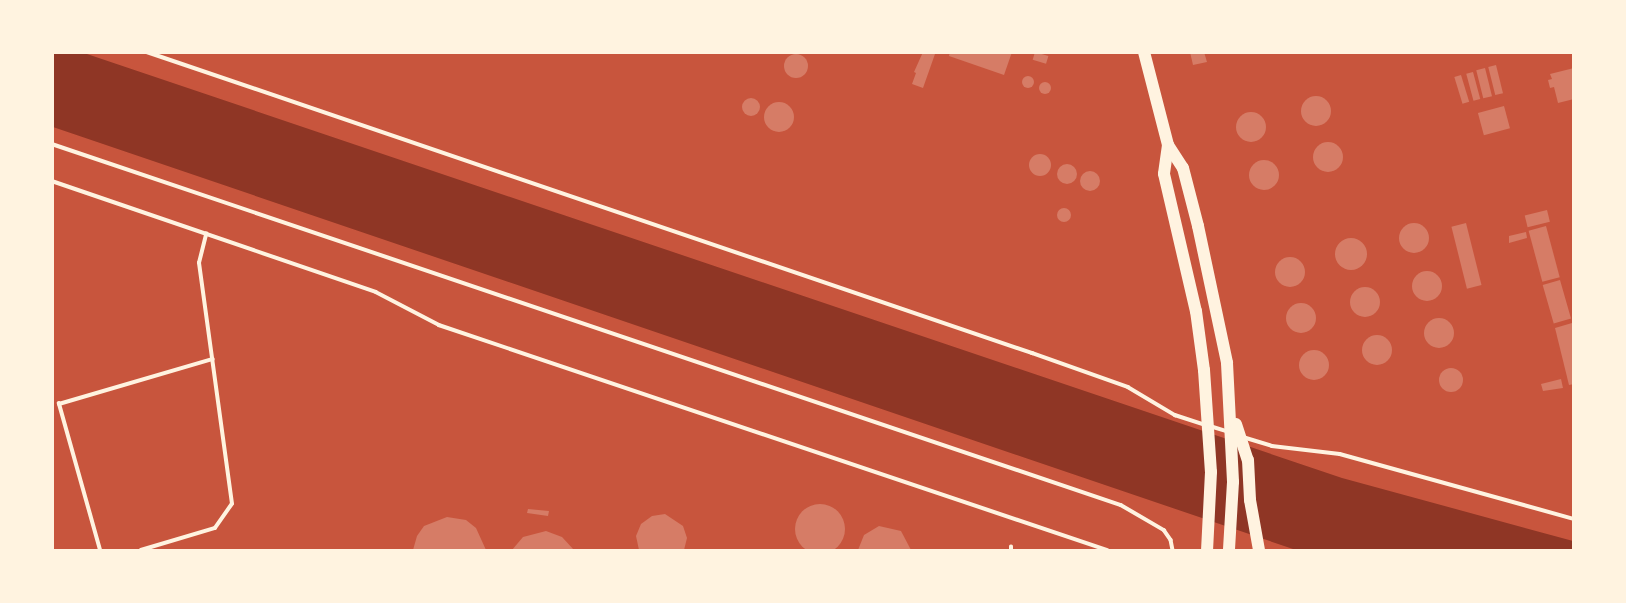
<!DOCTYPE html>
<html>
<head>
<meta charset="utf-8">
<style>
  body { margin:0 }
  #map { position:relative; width:1626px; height:603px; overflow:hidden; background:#c8553d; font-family:Jost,sans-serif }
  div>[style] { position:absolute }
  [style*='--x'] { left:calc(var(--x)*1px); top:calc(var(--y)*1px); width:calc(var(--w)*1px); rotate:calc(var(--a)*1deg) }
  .water>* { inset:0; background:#8f3625 }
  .building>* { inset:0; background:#d67c66; transform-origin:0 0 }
  .round { border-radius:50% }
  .service>* { height:3.5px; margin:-1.75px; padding:0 1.75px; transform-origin:1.75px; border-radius:1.75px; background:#fff3e0 }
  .trunk>* { height:12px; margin:-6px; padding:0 6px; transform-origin:6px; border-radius:6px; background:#fff3e0 }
  span { translate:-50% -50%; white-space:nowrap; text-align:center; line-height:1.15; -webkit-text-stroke:7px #fff3e0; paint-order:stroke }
  .frame { position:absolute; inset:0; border:54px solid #fff3e0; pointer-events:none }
</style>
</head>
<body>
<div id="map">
  <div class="water">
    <i style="clip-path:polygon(53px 53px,84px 53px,1342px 478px,1573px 541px,1573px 550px,1296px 550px,53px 127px)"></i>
  </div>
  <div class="building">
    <i style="clip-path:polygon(923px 52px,935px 54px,923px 88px,912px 84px,916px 73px,914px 72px)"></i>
    <i style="clip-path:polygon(950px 52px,1012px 52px,1004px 75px,949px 56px)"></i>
    <i style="left:1035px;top:52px;width:14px;height:8px;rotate:17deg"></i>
    <i style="clip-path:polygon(1190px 52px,1204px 52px,1207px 62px,1193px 65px)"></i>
    <i class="round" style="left:784px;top:54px;width:24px;height:24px"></i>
    <i style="left:1496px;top:65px;width:29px;height:8px;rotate:76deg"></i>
    <i style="left:1485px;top:68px;width:29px;height:9px;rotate:76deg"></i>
    <i style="clip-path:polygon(1574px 68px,1574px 99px,1558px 103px,1554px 87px,1550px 88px,1548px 80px,1552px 79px,1550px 74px)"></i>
    <i style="left:1473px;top:72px;width:28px;height:7px;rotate:75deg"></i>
    <i style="left:1461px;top:75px;width:28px;height:7px;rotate:73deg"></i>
    <i class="round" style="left:1022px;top:76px;width:12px;height:12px"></i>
    <i class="round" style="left:1039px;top:82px;width:12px;height:12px"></i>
    <i class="round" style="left:1301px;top:96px;width:30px;height:30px"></i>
    <i class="round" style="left:742px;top:98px;width:18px;height:18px"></i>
    <i class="round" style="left:764px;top:102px;width:30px;height:30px"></i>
    <i style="left:1504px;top:106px;width:23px;height:27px;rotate:75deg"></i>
    <i class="round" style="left:1236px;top:112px;width:30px;height:30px"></i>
    <i class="round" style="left:1313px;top:142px;width:30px;height:30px"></i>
    <i class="round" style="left:1029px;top:154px;width:22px;height:22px"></i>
    <i class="round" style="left:1249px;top:160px;width:30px;height:30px"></i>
    <i class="round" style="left:1057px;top:164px;width:20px;height:20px"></i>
    <i class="round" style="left:1080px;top:171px;width:20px;height:20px"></i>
    <i class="round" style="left:1057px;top:208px;width:14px;height:14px"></i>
    <i style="left:1547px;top:210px;width:12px;height:23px;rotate:76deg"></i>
    <i style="left:1466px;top:223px;width:64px;height:15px;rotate:76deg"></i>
    <i class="round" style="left:1399px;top:223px;width:30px;height:30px"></i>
    <i style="left:1546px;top:226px;width:53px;height:18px;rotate:75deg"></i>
    <i style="clip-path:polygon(1526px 232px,1527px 238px,1509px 243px,1509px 236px)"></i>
    <i class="round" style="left:1335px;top:238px;width:32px;height:32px"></i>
    <i class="round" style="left:1275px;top:257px;width:30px;height:30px"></i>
    <i class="round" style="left:1412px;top:271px;width:30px;height:30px"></i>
    <i style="left:1560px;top:280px;width:40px;height:18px;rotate:74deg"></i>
    <i class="round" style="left:1350px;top:287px;width:30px;height:30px"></i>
    <i class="round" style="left:1286px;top:303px;width:30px;height:30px"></i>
    <i class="round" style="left:1424px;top:318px;width:30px;height:30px"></i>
    <i style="clip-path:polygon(1572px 323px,1574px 384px,1569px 385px,1555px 328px)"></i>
    <i class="round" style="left:1362px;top:335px;width:30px;height:30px"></i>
    <i class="round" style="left:1299px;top:350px;width:30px;height:30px"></i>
    <i class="round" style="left:1439px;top:368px;width:24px;height:24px"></i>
    <i style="clip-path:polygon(1561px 379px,1563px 388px,1543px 391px,1541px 384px)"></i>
    <i class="round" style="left:795px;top:504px;width:50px;height:50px"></i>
    <i style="clip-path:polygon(528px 509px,549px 511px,548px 516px,527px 513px)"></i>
    <i style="clip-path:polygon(665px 514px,683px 526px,687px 538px,684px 550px,639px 550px,636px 536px,641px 524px,652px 516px)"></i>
    <i style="clip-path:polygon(447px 517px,466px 520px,476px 528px,486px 550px,413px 550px,417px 536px,424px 526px)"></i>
    <i style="clip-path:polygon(879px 526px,901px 531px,911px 550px,858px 550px,864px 535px)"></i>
    <i style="clip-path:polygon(546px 531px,562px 537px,574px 550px,512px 550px,523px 537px)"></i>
  </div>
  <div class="service">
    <i style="--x:147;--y:52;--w:935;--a:18.78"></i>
    <i style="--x:1032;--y:353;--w:102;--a:19.5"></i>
    <i style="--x:1128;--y:387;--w:55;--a:30.8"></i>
    <i style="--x:1175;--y:415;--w:29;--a:18"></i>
    <i style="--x:52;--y:144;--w:1128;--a:18.66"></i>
    <i style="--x:1121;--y:505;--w:50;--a:30.2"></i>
    <i style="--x:1164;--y:530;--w:12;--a:55"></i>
    <i style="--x:1171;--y:540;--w:10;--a:79"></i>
    <i style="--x:52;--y:181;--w:342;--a:18.9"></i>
    <i style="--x:376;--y:292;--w:71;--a:27.6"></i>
    <i style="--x:439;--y:325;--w:705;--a:18.61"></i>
    <i style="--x:1210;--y:426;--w:17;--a:17"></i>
    <i style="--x:1243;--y:437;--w:30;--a:17"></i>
    <i style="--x:1272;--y:446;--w:68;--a:6.7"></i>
    <i style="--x:1340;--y:454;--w:243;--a:15.5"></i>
    <i style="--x:100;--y:550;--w:152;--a:-105.7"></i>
    <i style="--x:59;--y:404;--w:160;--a:-16.3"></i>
    <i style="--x:141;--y:550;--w:77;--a:-16.6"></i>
    <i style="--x:215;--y:528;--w:29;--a:-55"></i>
    <i style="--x:232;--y:504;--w:243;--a:-97.8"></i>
    <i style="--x:199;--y:263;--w:30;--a:-76"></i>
    <i style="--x:1011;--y:550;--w:3;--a:-90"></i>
  </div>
  <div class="trunk">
    <i style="--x:1144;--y:52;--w:96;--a:75.5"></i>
    <i style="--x:1168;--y:145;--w:27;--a:57"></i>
    <i style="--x:1183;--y:168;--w:60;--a:75.5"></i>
    <i style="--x:1198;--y:226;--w:140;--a:78"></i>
    <i style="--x:1227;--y:363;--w:119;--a:87.1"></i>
    <i style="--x:1233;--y:482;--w:68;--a:93.4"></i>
    <i style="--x:1168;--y:145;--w:29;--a:98"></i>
    <i style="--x:1164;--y:174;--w:141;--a:76.9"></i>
    <i style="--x:1196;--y:311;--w:60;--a:82.3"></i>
    <i style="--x:1204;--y:370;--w:102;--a:86.1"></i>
    <i style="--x:1211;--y:472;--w:78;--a:92.9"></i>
    <i style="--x:1236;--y:424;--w:38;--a:72"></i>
    <i style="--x:1248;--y:460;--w:40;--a:87.1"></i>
    <i style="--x:1250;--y:500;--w:51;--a:79.8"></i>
  </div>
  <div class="frame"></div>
</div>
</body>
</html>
